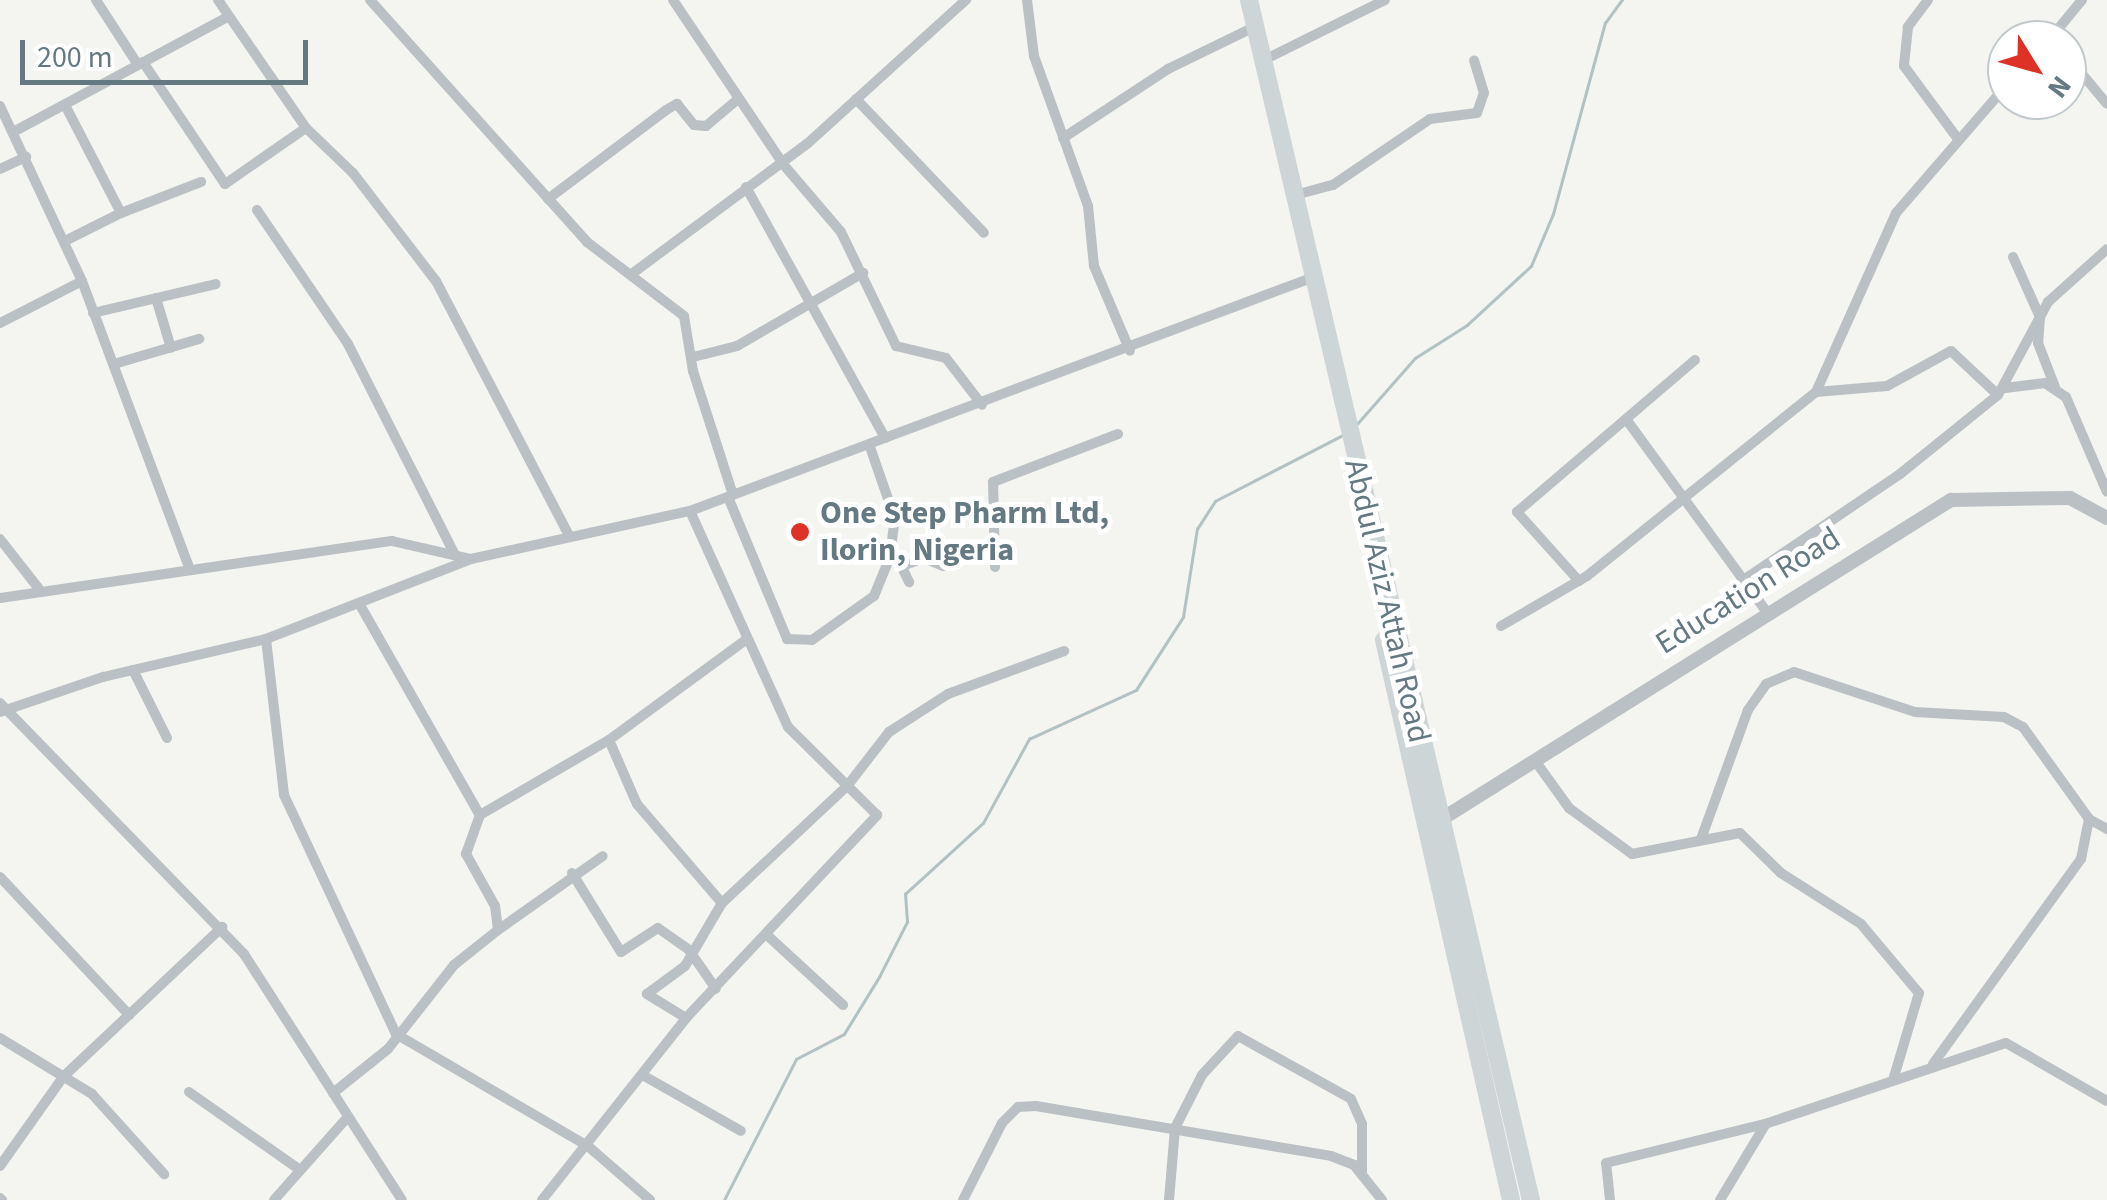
<!DOCTYPE html>
<html>
<head>
<meta charset="utf-8">
<style>
  body { margin:0 }
  #map { position:relative; width:2107px; height:1200px; overflow:hidden; background:#f4f4f0; font-family:"Source Sans 3",sans-serif }
  div>[style] { position:absolute }
  [style*='--x'] { left:calc(var(--x)*1px); top:calc(var(--y)*1px); width:calc(var(--w)*1px); rotate:calc(var(--a)*1deg) }
  .stream>* { height:2.5px; margin:-1.25px; padding:0 1.25px; transform-origin:1.25px; border-radius:1.25px; background:#b2c2c4 }
  .minor>* { height:10px; margin:-5px; padding:0 5px; transform-origin:5px; border-radius:5px; background:#bac0c3 }
  .tertiary>* { height:14px; margin:-7px; padding:0 7px; transform-origin:7px; border-radius:7px; background:#bac0c3 }
  .trunk>* { height:18px; margin:-9px; padding:0 9px; transform-origin:9px; border-radius:9px; background:#ced5d7 }
  .dots>* { width:28px; height:28px; translate:-50% -50%; box-sizing:border-box; border:5px solid #fff; border-radius:50% }
  span { translate:-50% -50%; white-space:nowrap; text-align:center; line-height:1.15; -webkit-text-stroke:10px #fff; paint-order:stroke }
  .poi-label { font-size:32px; color:#647981; font-weight:700 }
  .left { translate:0 -50%; text-align:left }
  .street-label { font-size:32px; color:#647981 }
  .north { position:absolute; left:1987px; top:20px; width:100px; height:100px; box-sizing:border-box; background:#fff; border:2px solid #c1c9cd; border-radius:50%; rotate:127deg; font-size:28px; font-weight:700; line-height:40px; text-align:center; color:#647981 }
  .north::after { content:''; display:block; margin:auto; width:35px; height:45px; background:#de3226; clip-path:polygon(50% 0,100% 100%,50% 72%,0 100%) }
  .scale { position:absolute; left:20px; top:40px; width:288px; height:45px; box-sizing:border-box; border:5px solid #647981; border-top:0; padding-left:12px; font-size:30px; line-height:35px; white-space:nowrap; color:#647981; -webkit-text-stroke:8px #fff; paint-order:stroke }
</style>
</head>
<body>
<div id="map">
  <div class="stream">
    <i style="--x:1356;--y:425;--w:89;--a:-48.6"></i>
    <i style="--x:1415;--y:358;--w:62;--a:-32.4"></i>
    <i style="--x:1467;--y:325;--w:87;--a:-42.7"></i>
    <i style="--x:1531;--y:266;--w:56;--a:-67.1"></i>
    <i style="--x:1553;--y:214;--w:198;--a:-74.8"></i>
    <i style="--x:1605;--y:23;--w:29;--a:-54"></i>
    <i style="--x:724;--y:1200;--w:158;--a:-62.9"></i>
    <i style="--x:796;--y:1059;--w:54;--a:-27.5"></i>
    <i style="--x:844;--y:1034;--w:67;--a:-58.4"></i>
    <i style="--x:879;--y:977;--w:62;--a:-63"></i>
    <i style="--x:907;--y:922;--w:28;--a:-94"></i>
    <i style="--x:905;--y:894;--w:105;--a:-42.3"></i>
    <i style="--x:983;--y:823;--w:96;--a:-61.3"></i>
    <i style="--x:1029;--y:739;--w:118;--a:-24.6"></i>
    <i style="--x:1136;--y:690;--w:87;--a:-57.2"></i>
    <i style="--x:1183;--y:617;--w:89;--a:-81"></i>
    <i style="--x:1197;--y:529;--w:33;--a:-57"></i>
    <i style="--x:1215;--y:501;--w:142;--a:-27.3"></i>
  </div>
  <div class="minor">
    <i style="--x:96;--y:0;--w:77;--a:57.1"></i>
    <i style="--x:218;--y:0;--w:155;--a:55.5"></i>
    <i style="--x:306;--y:128;--w:65;--a:43.8"></i>
    <i style="--x:353;--y:173;--w:136;--a:52.5"></i>
    <i style="--x:436;--y:281;--w:285;--a:62.4"></i>
    <i style="--x:370;--y:0;--w:325;--a:48.1"></i>
    <i style="--x:587;--y:242;--w:122;--a:37.3"></i>
    <i style="--x:684;--y:316;--w:56;--a:80.7"></i>
    <i style="--x:693;--y:371;--w:130;--a:72.1"></i>
    <i style="--x:673;--y:0;--w:197;--a:56.1"></i>
    <i style="--x:783;--y:164;--w:89;--a:49.5"></i>
    <i style="--x:841;--y:232;--w:127;--a:64.2"></i>
    <i style="--x:896;--y:346;--w:51;--a:13.5"></i>
    <i style="--x:946;--y:358;--w:59;--a:52.5"></i>
    <i style="--x:1027;--y:0;--w:56;--a:82.9"></i>
    <i style="--x:1034;--y:56;--w:159;--a:70.2"></i>
    <i style="--x:1088;--y:206;--w:60;--a:84.3"></i>
    <i style="--x:1094;--y:266;--w:92;--a:67"></i>
    <i style="--x:1928;--y:0;--w:34;--a:127"></i>
    <i style="--x:1908;--y:27;--w:39;--a:96"></i>
    <i style="--x:1904;--y:66;--w:91;--a:53.5"></i>
    <i style="--x:2049;--y:40;--w:52;--a:-50.5"></i>
    <i style="--x:2067;--y:56;--w:62;--a:50.2"></i>
    <i style="--x:1264;--y:60;--w:135;--a:-26.4"></i>
    <i style="--x:143;--y:62;--w:147;--a:56.1"></i>
    <i style="--x:225;--y:184;--w:98;--a:-34.7"></i>
    <i style="--x:856;--y:99;--w:185;--a:46.3"></i>
    <i style="--x:0;--y:106;--w:193;--a:64.9"></i>
    <i style="--x:82;--y:281;--w:303;--a:69.5"></i>
    <i style="--x:15;--y:131;--w:242;--a:-28.2"></i>
    <i style="--x:1063;--y:138;--w:126;--a:-33.3"></i>
    <i style="--x:1168;--y:69;--w:89;--a:-26"></i>
    <i style="--x:0;--y:169;--w:29;--a:-25"></i>
    <i style="--x:746;--y:187;--w:287;--a:61"></i>
    <i style="--x:1295;--y:195;--w:39;--a:-15"></i>
    <i style="--x:1333;--y:185;--w:117;--a:-34.2"></i>
    <i style="--x:1430;--y:119;--w:47;--a:-7.3"></i>
    <i style="--x:1477;--y:113;--w:21;--a:-71"></i>
    <i style="--x:1484;--y:93;--w:34;--a:-107"></i>
    <i style="--x:548;--y:199;--w:148;--a:-37"></i>
    <i style="--x:666;--y:110;--w:13;--a:-29"></i>
    <i style="--x:677;--y:104;--w:27;--a:51"></i>
    <i style="--x:694;--y:125;--w:12;--a:5"></i>
    <i style="--x:706;--y:126;--w:40;--a:-40"></i>
    <i style="--x:257;--y:210;--w:162;--a:55.8"></i>
    <i style="--x:348;--y:344;--w:234;--a:63.1"></i>
    <i style="--x:121;--y:213;--w:86;--a:-21.2"></i>
    <i style="--x:65;--y:241;--w:63;--a:-26.6"></i>
    <i style="--x:121;--y:213;--w:122;--a:-117.4"></i>
    <i style="--x:2013;--y:257;--w:66;--a:65.8"></i>
    <i style="--x:2040;--y:317;--w:26;--a:94"></i>
    <i style="--x:2038;--y:343;--w:47;--a:68.9"></i>
    <i style="--x:633;--y:273;--w:217;--a:-36.6"></i>
    <i style="--x:807;--y:144;--w:215;--a:-42.2"></i>
    <i style="--x:156;--y:298;--w:52;--a:73.3"></i>
    <i style="--x:93;--y:313;--w:126;--a:-13.3"></i>
    <i style="--x:0;--y:323;--w:92;--a:-27.1"></i>
    <i style="--x:693;--y:357;--w:45;--a:-14"></i>
    <i style="--x:737;--y:346;--w:146;--a:-30.1"></i>
    <i style="--x:114;--y:364;--w:89;--a:-16.4"></i>
    <i style="--x:2005;--y:388;--w:40;--a:-7.1"></i>
    <i style="--x:2045;--y:383;--w:25;--a:34"></i>
    <i style="--x:2066;--y:397;--w:103;--a:66.7"></i>
    <i style="--x:1816;--y:392;--w:71;--a:-4.8"></i>
    <i style="--x:1887;--y:386;--w:73;--a:-28.7"></i>
    <i style="--x:1951;--y:351;--w:64;--a:43.1"></i>
    <i style="--x:1626;--y:419;--w:238;--a:53.9"></i>
    <i style="--x:728;--y:497;--w:154;--a:67.4"></i>
    <i style="--x:787;--y:639;--w:25;--a:2"></i>
    <i style="--x:812;--y:640;--w:76;--a:-35.4"></i>
    <i style="--x:874;--y:596;--w:42;--a:-67.7"></i>
    <i style="--x:890;--y:557;--w:38;--a:-83"></i>
    <i style="--x:895;--y:519;--w:79;--a:-109.1"></i>
    <i style="--x:0;--y:539;--w:63;--a:52"></i>
    <i style="--x:893;--y:549;--w:37;--a:64"></i>
    <i style="--x:902;--y:566;--w:23;--a:-20"></i>
    <i style="--x:924;--y:558;--w:21;--a:23"></i>
    <i style="--x:995;--y:567;--w:85;--a:-91.3"></i>
    <i style="--x:993;--y:482;--w:134;--a:-21"></i>
    <i style="--x:1745;--y:579;--w:187;--a:-34.1"></i>
    <i style="--x:1900;--y:474;--w:126;--a:-38.9"></i>
    <i style="--x:1998;--y:395;--w:106;--a:-61.7"></i>
    <i style="--x:2048;--y:302;--w:79;--a:-41.9"></i>
    <i style="--x:1579;--y:581;--w:93;--a:-131.9"></i>
    <i style="--x:1517;--y:512;--w:234;--a:-40.5"></i>
    <i style="--x:0;--y:598;--w:396;--a:-8.3"></i>
    <i style="--x:392;--y:541;--w:80;--a:13"></i>
    <i style="--x:360;--y:605;--w:242;--a:60.3"></i>
    <i style="--x:1501;--y:626;--w:99;--a:-30.2"></i>
    <i style="--x:1587;--y:576;--w:294;--a:-38.8"></i>
    <i style="--x:1816;--y:392;--w:196;--a:-65.9"></i>
    <i style="--x:1896;--y:213;--w:169;--a:-49.1"></i>
    <i style="--x:266;--y:639;--w:157;--a:83.4"></i>
    <i style="--x:284;--y:795;--w:264;--a:64.9"></i>
    <i style="--x:396;--y:1034;--w:224;--a:30.3"></i>
    <i style="--x:589;--y:1147;--w:81;--a:41"></i>
    <i style="--x:133;--y:670;--w:76;--a:63.4"></i>
    <i style="--x:0;--y:703;--w:350;--a:45.8"></i>
    <i style="--x:244;--y:954;--w:292;--a:57.3"></i>
    <i style="--x:0;--y:712;--w:109;--a:-18.8"></i>
    <i style="--x:103;--y:677;--w:167;--a:-13.1"></i>
    <i style="--x:266;--y:639;--w:220;--a:-21.3"></i>
    <i style="--x:471;--y:559;--w:224;--a:-12.4"></i>
    <i style="--x:690;--y:511;--w:666;--a:-20.56"></i>
    <i style="--x:609;--y:740;--w:70;--a:66.4"></i>
    <i style="--x:637;--y:804;--w:130;--a:49.4"></i>
    <i style="--x:1536;--y:762;--w:57;--a:54.3"></i>
    <i style="--x:1569;--y:808;--w:78;--a:36.1"></i>
    <i style="--x:1632;--y:854;--w:110;--a:-11"></i>
    <i style="--x:1740;--y:833;--w:57;--a:44.3"></i>
    <i style="--x:1781;--y:873;--w:95;--a:32.5"></i>
    <i style="--x:1861;--y:924;--w:90;--a:50"></i>
    <i style="--x:1919;--y:993;--w:91;--a:106.6"></i>
    <i style="--x:1701;--y:839;--w:137;--a:-70"></i>
    <i style="--x:1748;--y:710;--w:32;--a:-55"></i>
    <i style="--x:1766;--y:684;--w:30;--a:-23"></i>
    <i style="--x:1794;--y:672;--w:127;--a:18.3"></i>
    <i style="--x:1915;--y:712;--w:89;--a:3.2"></i>
    <i style="--x:2004;--y:717;--w:21;--a:28"></i>
    <i style="--x:2023;--y:727;--w:113;--a:54.3"></i>
    <i style="--x:2089;--y:819;--w:21;--a:29"></i>
    <i style="--x:572;--y:873;--w:93;--a:58.2"></i>
    <i style="--x:621;--y:952;--w:44;--a:-33"></i>
    <i style="--x:658;--y:928;--w:38;--a:35"></i>
    <i style="--x:689;--y:950;--w:47;--a:55.3"></i>
    <i style="--x:0;--y:877;--w:189;--a:46.9"></i>
    <i style="--x:498;--y:930;--w:128;--a:-35.2"></i>
    <i style="--x:768;--y:936;--w:102;--a:42.6"></i>
    <i style="--x:686;--y:1018;--w:46;--a:-148.4"></i>
    <i style="--x:647;--y:994;--w:47;--a:-36.4"></i>
    <i style="--x:685;--y:966;--w:73;--a:-59.6"></i>
    <i style="--x:722;--y:903;--w:173;--a:-43.1"></i>
    <i style="--x:848;--y:785;--w:67;--a:-52.3"></i>
    <i style="--x:889;--y:732;--w:70;--a:-32.8"></i>
    <i style="--x:948;--y:694;--w:124;--a:-20.3"></i>
    <i style="--x:0;--y:1038;--w:108;--a:31.3"></i>
    <i style="--x:92;--y:1094;--w:108;--a:48"></i>
    <i style="--x:1933;--y:1064;--w:253;--a:-54.2"></i>
    <i style="--x:2081;--y:859;--w:41;--a:-78.7"></i>
    <i style="--x:646;--y:1077;--w:109;--a:29.6"></i>
    <i style="--x:189;--y:1092;--w:136;--a:35.1"></i>
    <i style="--x:333;--y:1093;--w:70;--a:-38.7"></i>
    <i style="--x:388;--y:1049;--w:107;--a:-51.8"></i>
    <i style="--x:454;--y:965;--w:56;--a:-38.5"></i>
    <i style="--x:498;--y:930;--w:24;--a:-97"></i>
    <i style="--x:495;--y:906;--w:60;--a:-119.1"></i>
    <i style="--x:466;--y:854;--w:41;--a:-70.3"></i>
    <i style="--x:480;--y:815;--w:149;--a:-30.2"></i>
    <i style="--x:609;--y:740;--w:171;--a:-36.2"></i>
    <i style="--x:0;--y:1166;--w:109;--a:-54.7"></i>
    <i style="--x:63;--y:1077;--w:219;--a:-43.3"></i>
    <i style="--x:0;--y:1198;--w:3;--a:45"></i>
    <i style="--x:274;--y:1200;--w:107;--a:-48.4"></i>
    <i style="--x:542;--y:1200;--w:232;--a:-51.6"></i>
    <i style="--x:686;--y:1018;--w:279;--a:-46.7"></i>
    <i style="--x:877;--y:815;--w:125;--a:-135.3"></i>
    <i style="--x:788;--y:727;--w:237;--a:-114.4"></i>
    <i style="--x:963;--y:1200;--w:86;--a:-63.1"></i>
    <i style="--x:1002;--y:1123;--w:23;--a:-45"></i>
    <i style="--x:1018;--y:1107;--w:18;--a:-3"></i>
    <i style="--x:1036;--y:1106;--w:299;--a:9.6"></i>
    <i style="--x:1331;--y:1156;--w:25;--a:21"></i>
    <i style="--x:1354;--y:1165;--w:45;--a:51.3"></i>
    <i style="--x:1169;--y:1200;--w:72;--a:-85.2"></i>
    <i style="--x:1175;--y:1128;--w:59;--a:-63"></i>
    <i style="--x:1202;--y:1075;--w:53;--a:-47.3"></i>
    <i style="--x:1238;--y:1036;--w:129;--a:29.1"></i>
    <i style="--x:1351;--y:1099;--w:27;--a:66"></i>
    <i style="--x:1362;--y:1124;--w:50;--a:90"></i>
    <i style="--x:1610;--y:1200;--w:37;--a:-96"></i>
    <i style="--x:1606;--y:1163;--w:164;--a:-13.8"></i>
    <i style="--x:1765;--y:1124;--w:254;--a:-18.6"></i>
    <i style="--x:2006;--y:1043;--w:116;--a:29.9"></i>
    <i style="--x:1720;--y:1200;--w:87;--a:-59"></i>
  </div>
  <div class="tertiary">
    <i style="--x:1437;--y:822;--w:607;--a:-32.07"></i>
    <i style="--x:1951;--y:500;--w:119;--a:-1"></i>
    <i style="--x:2070;--y:498;--w:42;--a:28.4"></i>
  </div>
  <div class="trunk">
    <i style="--x:1249;--y:0;--w:1233;--a:76.78"></i>
    <i style="--x:1384;--y:640;--w:574;--a:77.22"></i>
  </div>
  <div class="dots">
    <i style="left:800px;top:532px;background:#de3226"></i>
  </div>
  <div class="poi-label">
    <span class="left" style="left:820px;top:532px">One Step Pharm Ltd,<br>Ilorin, Nigeria</span>
  </div>
  <div class="street-label">
    <span style="left:1748px;top:591px;rotate:-32deg">Education Road</span>
    <span style="left:1387px;top:601px;rotate:77deg">Abdul Aziz Attah Road</span>
  </div>
  <div class="north">N</div>
  <div class="scale">200 m</div>
</div>
</body>
</html>
